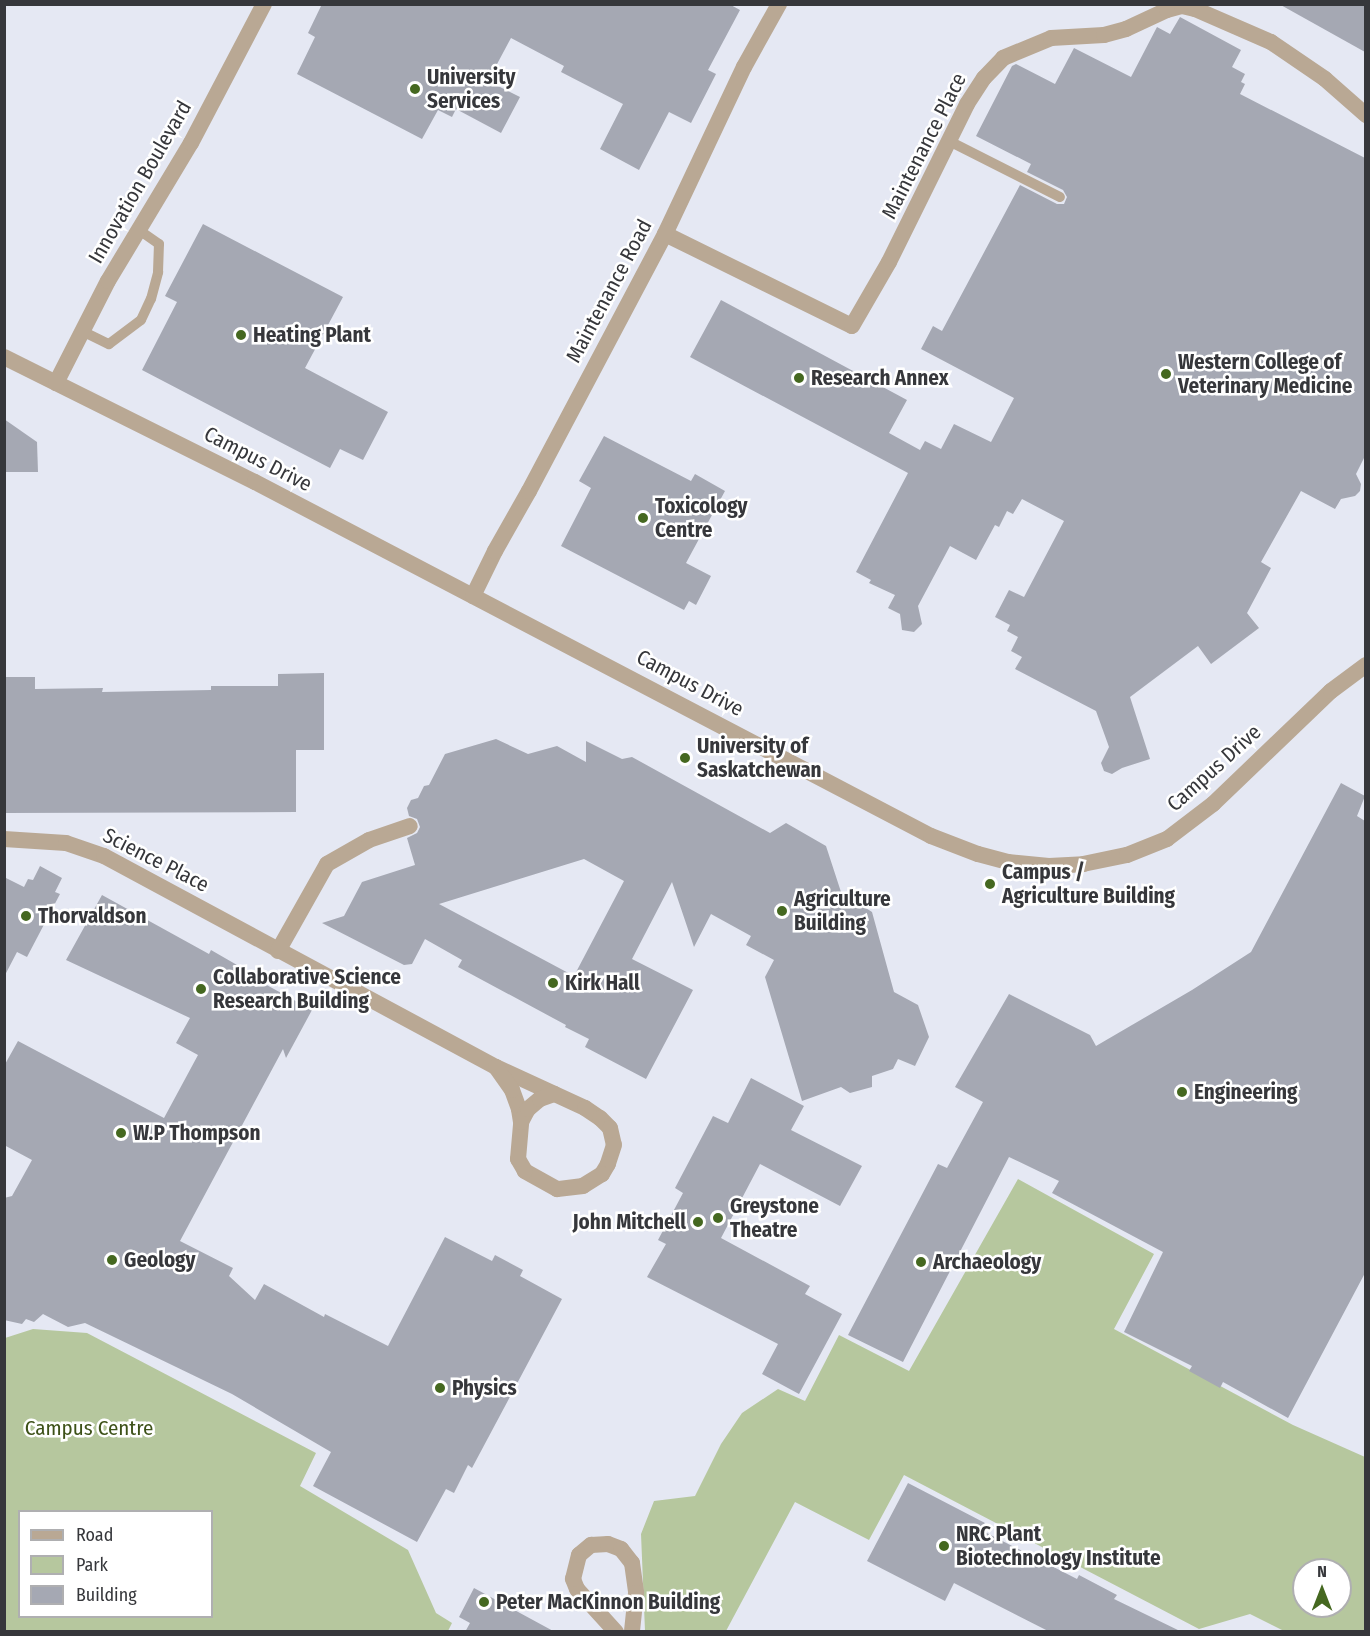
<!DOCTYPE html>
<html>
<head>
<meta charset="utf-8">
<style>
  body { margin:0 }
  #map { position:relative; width:1370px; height:1636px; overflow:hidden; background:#e5e8f3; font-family:"Fira Sans Condensed",sans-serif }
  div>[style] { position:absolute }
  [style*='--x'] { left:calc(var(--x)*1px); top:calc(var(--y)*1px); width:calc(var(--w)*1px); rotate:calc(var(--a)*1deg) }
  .green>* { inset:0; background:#b6c79e }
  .building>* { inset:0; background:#a5a8b3 }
  .service>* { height:10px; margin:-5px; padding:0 5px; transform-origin:5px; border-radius:5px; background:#b9a894 }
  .minor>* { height:16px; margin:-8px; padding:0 8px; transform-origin:8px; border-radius:8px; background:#b9a894 }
  .dots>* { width:16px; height:16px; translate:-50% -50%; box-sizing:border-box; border:3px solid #fff; border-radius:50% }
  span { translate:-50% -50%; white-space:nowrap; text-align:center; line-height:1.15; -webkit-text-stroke:5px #fff; paint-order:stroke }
  .poi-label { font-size:21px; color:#36373b; font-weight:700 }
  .left { translate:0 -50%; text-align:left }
  .right { translate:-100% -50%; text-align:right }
  .street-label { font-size:21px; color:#36373b }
  .park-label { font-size:21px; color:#3d5118 }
  .frame { position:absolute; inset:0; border:6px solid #36373b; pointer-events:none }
  .legend { position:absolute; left:18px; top:1510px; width:195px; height:108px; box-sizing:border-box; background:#fff; border:2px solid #afafb1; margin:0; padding:8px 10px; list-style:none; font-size:18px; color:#36373b }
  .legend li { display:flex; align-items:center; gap:12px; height:30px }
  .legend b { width:30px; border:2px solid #afafb1 }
  .north { position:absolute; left:1292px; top:1558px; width:60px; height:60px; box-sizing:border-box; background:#fff; border:2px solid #afafb1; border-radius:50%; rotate:0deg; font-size:16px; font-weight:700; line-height:24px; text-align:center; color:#36373b }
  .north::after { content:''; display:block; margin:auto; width:21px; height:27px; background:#456820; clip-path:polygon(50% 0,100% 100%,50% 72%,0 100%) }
</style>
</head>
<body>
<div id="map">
  <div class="green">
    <i style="clip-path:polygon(evenodd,1018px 1179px,1154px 1254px,1114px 1329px,1293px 1425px,1365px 1457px,1365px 1631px,1284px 1631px,1250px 1614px,1199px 1629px,904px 1475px,869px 1540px,795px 1502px,726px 1631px,645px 1631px,641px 1534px,654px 1501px,695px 1496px,721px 1444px,742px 1413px,778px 1389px,805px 1401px,839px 1335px,909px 1371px,1018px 1179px,1304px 1570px,1340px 1570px,1340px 1606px,1304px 1606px,1304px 1570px)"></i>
    <i style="clip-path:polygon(evenodd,33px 1329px,87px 1333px,316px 1453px,300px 1486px,408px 1550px,436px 1613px,452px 1623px,448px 1631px,5px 1631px,5px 1338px,33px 1329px,20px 1512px,212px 1512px,212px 1616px,20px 1616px,20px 1512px)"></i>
  </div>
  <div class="building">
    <i style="clip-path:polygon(322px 4px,729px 4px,740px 10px,708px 70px,716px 74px,691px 123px,669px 112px,639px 170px,600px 149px,623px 104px,561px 72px,564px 66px,511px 38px,488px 81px,520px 97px,501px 133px,456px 109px,452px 117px,438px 110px,422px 139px,297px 74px,315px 37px,308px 33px)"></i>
    <i style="clip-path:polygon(1279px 4px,1365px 4px,1365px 52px)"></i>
    <i style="clip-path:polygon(1180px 17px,1241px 50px,1232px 67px,1245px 74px,1241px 82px,1245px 84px,1240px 94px,1365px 158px,1365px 456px,1356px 474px,1361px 484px,1360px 491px,1355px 496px,1341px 499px,1335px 509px,1301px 491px,1261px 562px,1271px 568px,1247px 613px,1259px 628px,1211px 664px,1198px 646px,1130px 697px,1150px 759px,1122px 768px,1112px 774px,1104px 771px,1101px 763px,1109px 747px,1096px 711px,1015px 669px,1022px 657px,1011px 651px,1018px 637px,1007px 631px,1010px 625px,995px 617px,1009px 590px,1024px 597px,1064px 521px,1022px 499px,1013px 514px,1007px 511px,999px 527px,995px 525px,976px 560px,950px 546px,918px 606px,922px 624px,914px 632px,902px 630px,900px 614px,888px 608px,895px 595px,869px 583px,871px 580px,856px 572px,908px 473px,690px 357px,721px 300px,907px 400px,889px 433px,920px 450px,925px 441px,941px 449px,954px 424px,991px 442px,1014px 398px,921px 349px,933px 326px,942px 331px,1020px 185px,1057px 204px,1064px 204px,1067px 197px,1063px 190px,1027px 172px,1031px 164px,976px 136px,1012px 66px,1016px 64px,1055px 84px,1074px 48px,1131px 77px,1157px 27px,1170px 34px)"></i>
    <i style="clip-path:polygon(203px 224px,343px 297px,305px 368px,388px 412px,363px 460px,340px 449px,330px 468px,142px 370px,177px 302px,165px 296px)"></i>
    <i style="clip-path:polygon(4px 419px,37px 442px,38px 472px,4px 472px)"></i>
    <i style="clip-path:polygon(604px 436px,691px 481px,695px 474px,725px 491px,686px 563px,711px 576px,696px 605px,689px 601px,684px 610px,561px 546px,591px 488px,579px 481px)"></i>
    <i style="clip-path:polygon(324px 673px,324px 750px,296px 750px,296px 812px,4px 813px,4px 677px,35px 677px,35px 689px,103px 688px,102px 692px,211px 690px,211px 686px,278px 686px,278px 674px)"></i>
    <i style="clip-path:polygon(evenodd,496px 739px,528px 754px,557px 746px,586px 762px,586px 741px,622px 759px,632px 757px,770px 833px,786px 823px,826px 846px,841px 892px,872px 912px,894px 992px,918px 1005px,929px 1037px,915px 1066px,898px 1059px,893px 1069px,872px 1076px,872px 1087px,850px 1093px,841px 1087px,802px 1101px,765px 977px,774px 960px,746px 945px,751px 936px,711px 914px,694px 947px,672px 882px,632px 959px,693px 990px,646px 1079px,585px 1047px,589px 1039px,565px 1027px,566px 1025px,458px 967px,462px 960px,425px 939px,412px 964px,404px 965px,322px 923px,344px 916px,362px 882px,415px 865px,407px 838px,417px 833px,420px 827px,417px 819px,409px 816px,407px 808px,411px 800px,418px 798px,424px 786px,429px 785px,445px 754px,496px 739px,584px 859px,624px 881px,574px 976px,439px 904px,584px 859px)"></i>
    <i style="clip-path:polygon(1341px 783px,1365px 796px,1357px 816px,1365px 821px,1365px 1273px,1288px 1418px,1223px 1382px,1220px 1388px,1189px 1371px,1192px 1366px,1124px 1332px,1163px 1252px,1052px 1193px,1059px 1181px,1009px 1157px,903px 1362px,848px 1335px,938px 1164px,947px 1168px,983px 1102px,955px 1087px,1009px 994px,1090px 1035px,1096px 1046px,1192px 990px,1251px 952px)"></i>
    <i style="clip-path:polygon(40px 866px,62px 878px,55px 892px,60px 894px,27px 957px,17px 952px,4px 977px,4px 877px,24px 887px,28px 879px,33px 880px)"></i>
    <i style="clip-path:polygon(102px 895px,209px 954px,211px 950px,237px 965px,232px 966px,312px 1010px,286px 1058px,283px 1049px,180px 1241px,233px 1268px,229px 1276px,255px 1300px,264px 1284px,324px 1317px,325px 1314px,388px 1346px,445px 1237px,492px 1261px,495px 1255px,523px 1270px,520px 1276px,562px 1299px,472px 1468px,468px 1465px,454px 1493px,446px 1489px,417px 1542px,313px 1486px,331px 1452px,232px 1394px,85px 1323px,68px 1327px,43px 1314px,34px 1322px,26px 1319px,22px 1324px,4px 1320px,4px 1198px,12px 1196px,32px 1160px,4px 1145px,4px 1066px,18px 1041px,164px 1118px,198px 1055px,176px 1043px,190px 1018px,66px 960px)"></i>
    <i style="clip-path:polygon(751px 1078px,804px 1106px,791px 1130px,862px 1166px,840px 1206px,760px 1164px,721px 1238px,810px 1286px,805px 1294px,842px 1314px,799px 1394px,762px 1374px,778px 1344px,647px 1277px,666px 1244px,658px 1240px,683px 1193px,675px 1188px,713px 1116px,728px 1123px)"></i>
    <i style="clip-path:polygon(908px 1483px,985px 1523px,981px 1530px,1077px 1579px,1079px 1575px,1117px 1595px,1114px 1599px,1182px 1632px,1050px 1632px,954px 1583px,945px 1601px,867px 1561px)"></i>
    <i style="clip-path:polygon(474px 1588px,555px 1632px,465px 1632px,470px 1623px,459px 1617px)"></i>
  </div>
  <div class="service">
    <i style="--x:951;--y:142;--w:122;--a:26.8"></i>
    <i style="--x:82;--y:331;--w:30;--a:26"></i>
    <i style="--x:109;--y:344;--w:40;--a:-37"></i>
    <i style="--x:141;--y:320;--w:23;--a:-65"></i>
    <i style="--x:151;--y:299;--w:28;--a:-75"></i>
    <i style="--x:158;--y:272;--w:28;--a:-88"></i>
    <i style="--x:159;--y:244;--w:24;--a:-145"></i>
  </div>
  <div class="minor">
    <i style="--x:665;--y:234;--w:208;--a:26.2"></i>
    <i style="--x:852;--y:326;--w:74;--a:-60"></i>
    <i style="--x:889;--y:262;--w:176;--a:-63.7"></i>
    <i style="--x:967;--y:104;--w:31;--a:-57"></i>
    <i style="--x:984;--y:78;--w:28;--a:-46"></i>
    <i style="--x:1003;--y:58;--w:52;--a:-22.6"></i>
    <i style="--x:1051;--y:38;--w:53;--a:-3.2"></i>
    <i style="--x:1104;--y:35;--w:23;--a:-15"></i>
    <i style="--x:1126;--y:29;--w:45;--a:-24.9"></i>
    <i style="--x:1167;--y:10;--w:16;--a:-15"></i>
    <i style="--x:1182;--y:6;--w:13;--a:13"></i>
    <i style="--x:1195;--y:9;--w:83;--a:23.5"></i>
    <i style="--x:1271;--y:42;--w:65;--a:34.4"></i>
    <i style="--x:1325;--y:79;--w:55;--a:41.3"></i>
    <i style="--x:4;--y:357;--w:280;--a:26.5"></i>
    <i style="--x:255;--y:482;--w:763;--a:27.64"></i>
    <i style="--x:931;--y:836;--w:50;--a:21"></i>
    <i style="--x:978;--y:854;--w:31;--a:15"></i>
    <i style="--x:1008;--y:862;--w:41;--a:5.6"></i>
    <i style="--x:1049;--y:866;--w:34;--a:-3"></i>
    <i style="--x:1083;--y:864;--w:45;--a:-11.6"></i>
    <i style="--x:1127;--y:855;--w:43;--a:-21.8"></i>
    <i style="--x:1167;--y:839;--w:58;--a:-37.3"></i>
    <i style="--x:1213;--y:804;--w:163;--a:-43.8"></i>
    <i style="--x:1331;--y:691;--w:44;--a:-36.6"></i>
    <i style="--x:56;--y:383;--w:114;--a:-63"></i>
    <i style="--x:108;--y:281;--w:161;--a:-59"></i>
    <i style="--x:191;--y:143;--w:157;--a:-62.3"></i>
    <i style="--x:473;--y:596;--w:50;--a:-63.9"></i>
    <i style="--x:495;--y:551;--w:69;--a:-60.5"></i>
    <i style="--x:529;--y:491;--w:291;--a:-62.1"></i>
    <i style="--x:665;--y:234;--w:185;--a:-64.7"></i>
    <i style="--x:744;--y:67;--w:72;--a:-60.9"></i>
    <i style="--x:4;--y:839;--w:62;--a:3.7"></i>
    <i style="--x:66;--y:843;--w:40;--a:18.9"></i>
    <i style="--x:104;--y:856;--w:445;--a:28.3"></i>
    <i style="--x:278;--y:951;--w:100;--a:-60.6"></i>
    <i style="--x:327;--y:864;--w:48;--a:-29.7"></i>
    <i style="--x:369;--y:840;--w:43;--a:-18.9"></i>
    <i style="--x:496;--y:1067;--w:98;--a:24.7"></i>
    <i style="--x:585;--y:1108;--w:18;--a:34"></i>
    <i style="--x:600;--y:1118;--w:14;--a:45"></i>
    <i style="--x:610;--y:1128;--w:17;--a:77"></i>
    <i style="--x:614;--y:1145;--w:20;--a:108"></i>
    <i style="--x:608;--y:1164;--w:12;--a:121"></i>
    <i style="--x:602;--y:1174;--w:22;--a:148"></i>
    <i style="--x:583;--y:1186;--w:26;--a:173"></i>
    <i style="--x:557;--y:1189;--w:37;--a:-151"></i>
    <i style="--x:525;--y:1171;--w:14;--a:-120"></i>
    <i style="--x:518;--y:1159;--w:37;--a:-85"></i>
    <i style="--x:521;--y:1122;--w:13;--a:-99"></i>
    <i style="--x:519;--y:1109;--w:20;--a:-110"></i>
    <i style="--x:512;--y:1090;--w:28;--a:-125"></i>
    <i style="--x:521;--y:1122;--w:15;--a:-62"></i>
    <i style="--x:528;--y:1109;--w:16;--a:-40"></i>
    <i style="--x:540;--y:1099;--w:15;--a:-20"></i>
    <i style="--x:616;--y:1632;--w:58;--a:-132.2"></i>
    <i style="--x:577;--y:1589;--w:11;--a:-112"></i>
    <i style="--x:573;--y:1579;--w:25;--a:-76"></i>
    <i style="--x:579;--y:1555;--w:16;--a:-40"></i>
    <i style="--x:591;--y:1545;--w:17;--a:-3"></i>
    <i style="--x:608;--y:1544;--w:14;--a:21"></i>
    <i style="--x:621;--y:1549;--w:18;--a:52"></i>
    <i style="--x:632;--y:1563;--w:30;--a:82"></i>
    <i style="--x:636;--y:1593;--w:39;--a:96"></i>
  </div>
  <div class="dots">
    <i style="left:415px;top:89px;background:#456820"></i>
    <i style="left:241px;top:335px;background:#456820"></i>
    <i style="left:1166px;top:374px;background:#456820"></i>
    <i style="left:799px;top:378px;background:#456820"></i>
    <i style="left:643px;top:518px;background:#456820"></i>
    <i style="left:685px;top:758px;background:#456820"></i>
    <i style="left:990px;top:884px;background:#456820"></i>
    <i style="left:782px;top:911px;background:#456820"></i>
    <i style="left:26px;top:916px;background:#456820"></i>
    <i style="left:553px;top:983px;background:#456820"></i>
    <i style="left:201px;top:989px;background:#456820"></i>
    <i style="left:1182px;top:1092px;background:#456820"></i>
    <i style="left:121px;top:1133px;background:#456820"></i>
    <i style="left:718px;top:1218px;background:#456820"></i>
    <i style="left:698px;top:1222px;background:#456820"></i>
    <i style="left:112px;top:1260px;background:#456820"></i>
    <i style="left:921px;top:1262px;background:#456820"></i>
    <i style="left:440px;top:1388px;background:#456820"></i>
    <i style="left:944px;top:1546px;background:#456820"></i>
    <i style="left:484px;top:1602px;background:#456820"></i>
  </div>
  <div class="poi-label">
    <span class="left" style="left:427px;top:89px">University<br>Services</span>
    <span class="left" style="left:253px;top:335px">Heating Plant</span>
    <span class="left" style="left:1178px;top:374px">Western College of<br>Veterinary Medicine</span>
    <span class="left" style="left:811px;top:378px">Research Annex</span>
    <span class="left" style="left:655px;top:518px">Toxicology<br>Centre</span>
    <span class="left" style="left:697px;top:758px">University of<br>Saskatchewan</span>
    <span class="left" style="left:1002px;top:884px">Campus /<br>Agriculture Building</span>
    <span class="left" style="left:794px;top:911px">Agriculture<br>Building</span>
    <span class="left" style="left:38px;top:916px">Thorvaldson</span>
    <span class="left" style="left:213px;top:989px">Collaborative Science<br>Research Building</span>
    <span class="left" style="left:565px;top:983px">Kirk Hall</span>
    <span class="left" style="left:1194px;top:1092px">Engineering</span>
    <span class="left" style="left:133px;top:1133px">W.P Thompson</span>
    <span class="left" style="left:730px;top:1218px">Greystone<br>Theatre</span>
    <span class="right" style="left:686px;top:1222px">John Mitchell</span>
    <span class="left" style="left:124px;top:1260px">Geology</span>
    <span class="left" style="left:933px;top:1262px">Archaeology</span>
    <span class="left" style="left:452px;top:1388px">Physics</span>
    <span class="left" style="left:956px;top:1546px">NRC Plant<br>Biotechnology Institute</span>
    <span class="left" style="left:496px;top:1602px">Peter MacKinnon Building</span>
  </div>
  <div class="street-label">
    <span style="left:924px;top:146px;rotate:-63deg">Maintenance Place</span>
    <span style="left:140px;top:182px;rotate:-60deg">Innovation Boulevard</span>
    <span style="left:609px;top:291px;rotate:-62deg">Maintenance Road</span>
    <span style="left:258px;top:459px;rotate:27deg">Campus Drive</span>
    <span style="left:690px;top:683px;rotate:28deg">Campus Drive</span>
    <span style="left:1214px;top:768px;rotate:-42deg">Campus Drive</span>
    <span style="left:156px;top:860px;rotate:27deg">Science Place</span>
  </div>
  <div class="park-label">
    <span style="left:89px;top:1428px">Campus Centre</span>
  </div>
  <div class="frame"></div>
  <ul class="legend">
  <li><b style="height:8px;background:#b9a894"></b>Road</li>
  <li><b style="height:16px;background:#b6c79e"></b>Park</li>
  <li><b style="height:16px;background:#a5a8b3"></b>Building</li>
  </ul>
  <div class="north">N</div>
</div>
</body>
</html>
